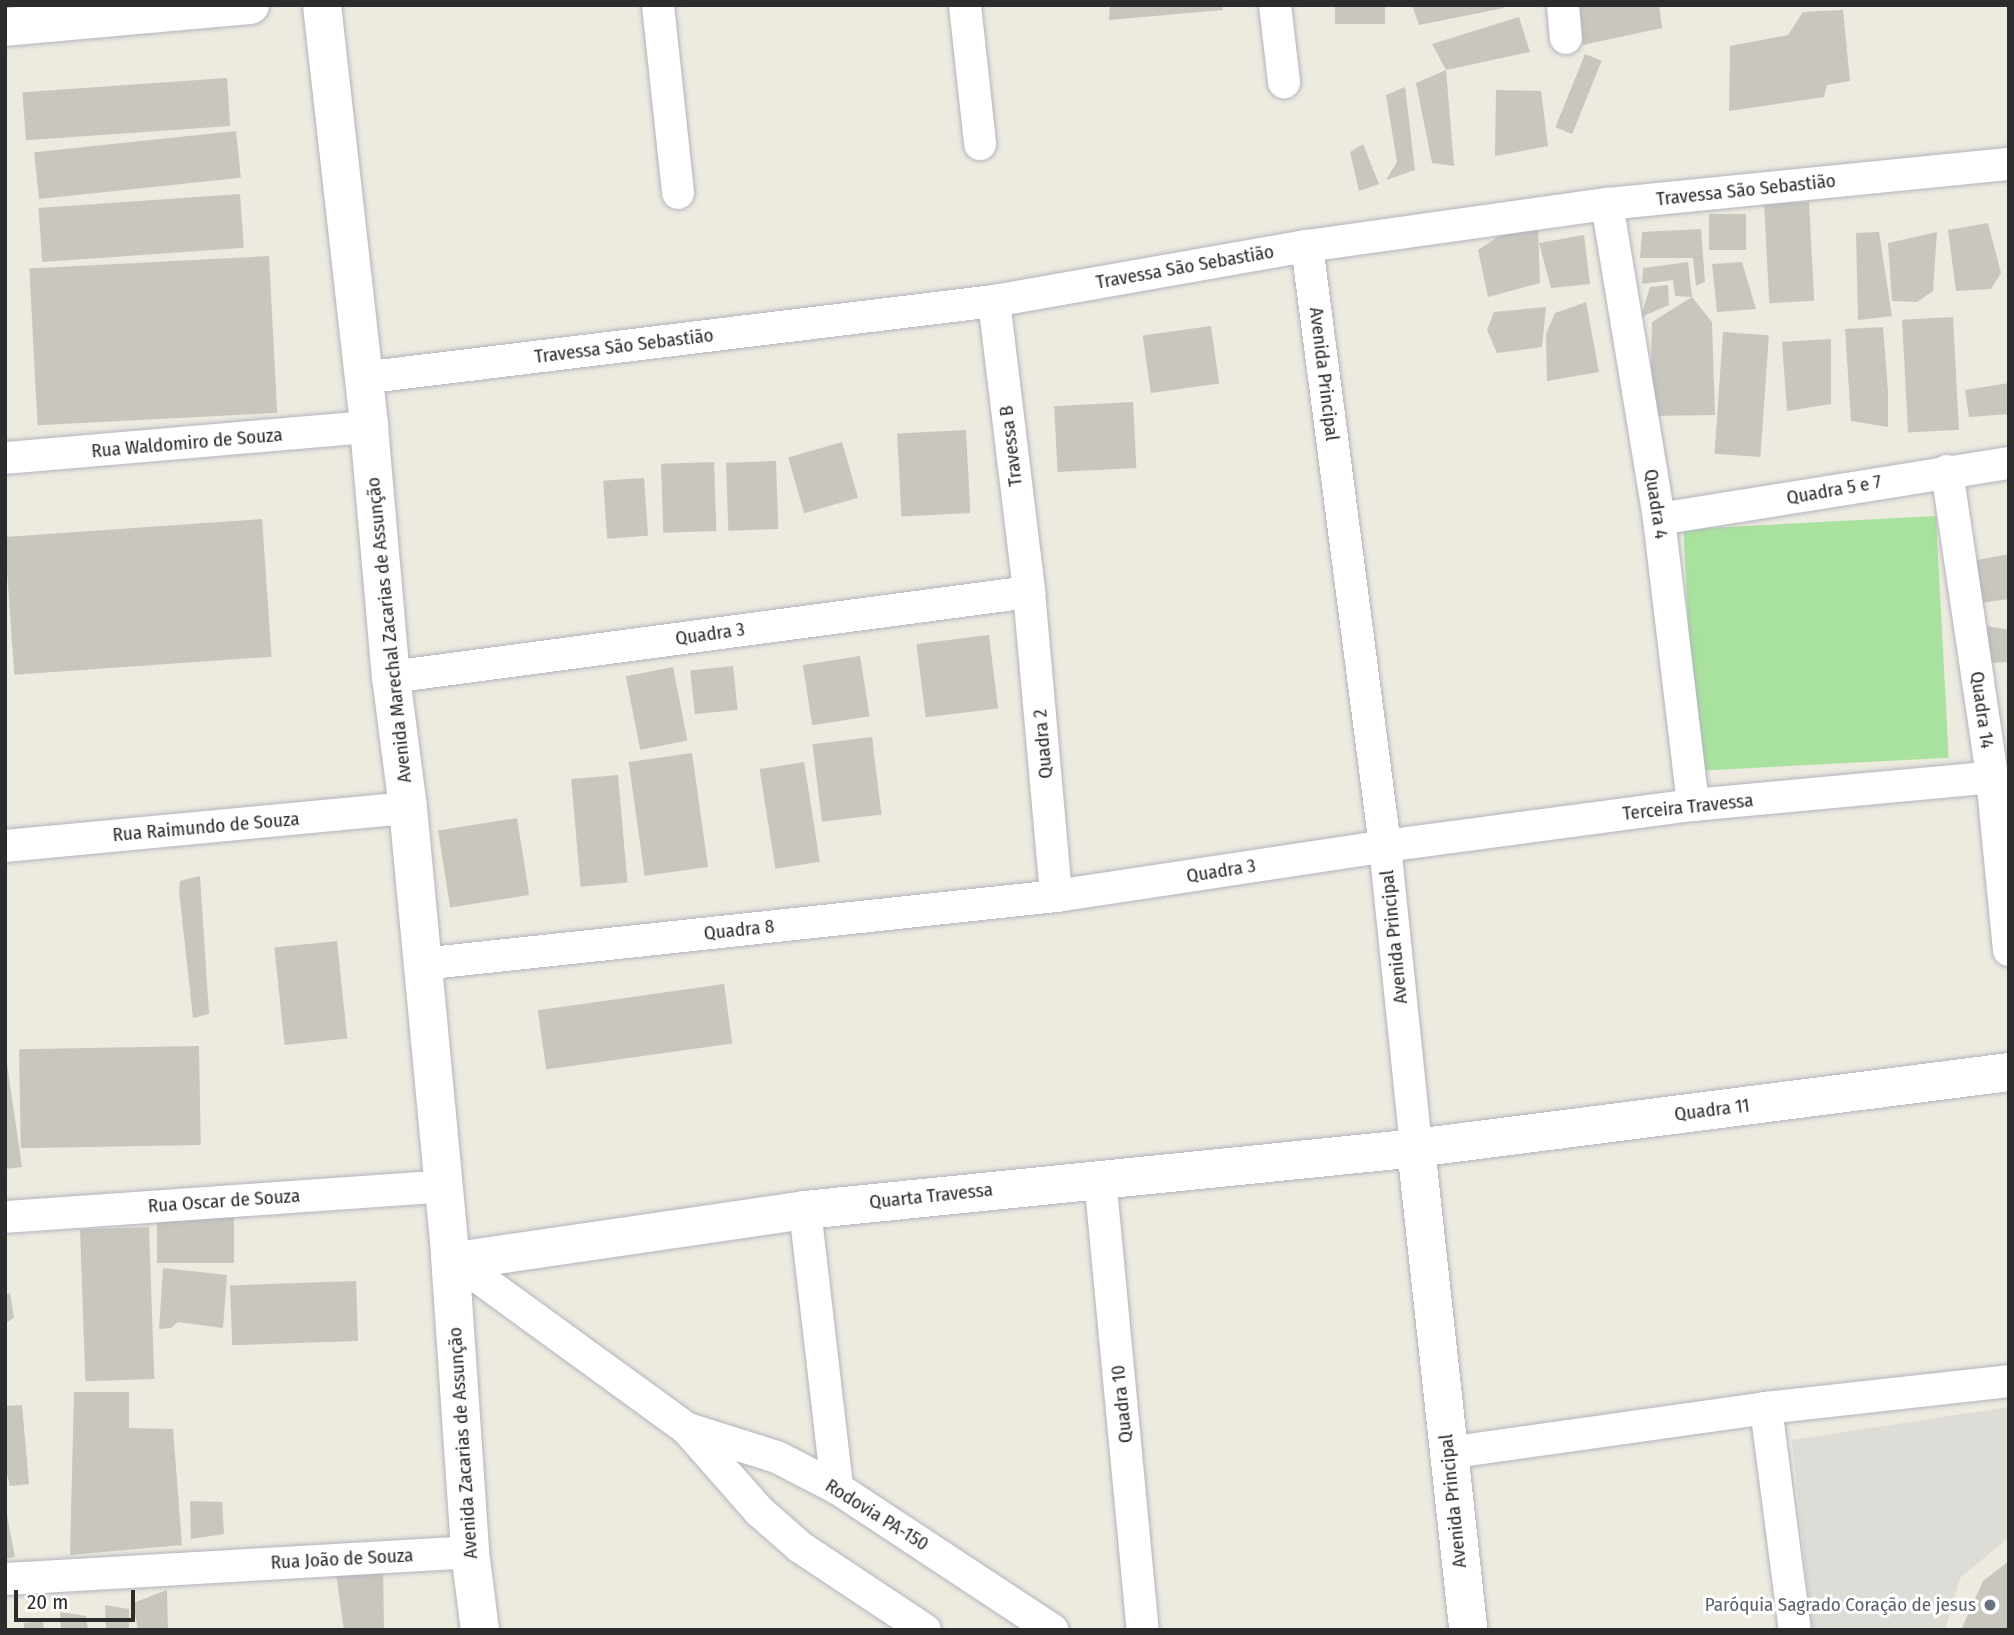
<!DOCTYPE html>
<html>
<head>
<meta charset="utf-8">
<style>
  body { margin:0 }
  #map { position:relative; width:2014px; height:1635px; overflow:hidden; background:#edeadf; font-family:"Fira Sans Condensed",sans-serif }
  div>[style] { position:absolute }
  [style*='--x'] { left:calc(var(--x)*1px); top:calc(var(--y)*1px); width:calc(var(--w)*1px); rotate:calc(var(--a)*1deg) }
  .green>* { inset:0; background:#a9e29e; transform-origin:0 0 }
  .plaza>* { inset:0; background:#dedcd6 }
  .building>* { inset:0; background:#c9c6be; transform-origin:0 0 }
  .roads { filter:drop-shadow(0 0 2px #b2b3bf) drop-shadow(0 0 2px #b2b3bf) }
  .street>* { height:32px; margin:-16px; padding:0 16px; transform-origin:16px; border-radius:16px; background:#fff }
  .secondary>* { height:38px; margin:-19px; padding:0 19px; transform-origin:19px; border-radius:19px; background:#fff }
  .dots>* { width:19px; height:19px; translate:-50% -50%; box-sizing:border-box; border:4px solid #fff; border-radius:50% }
  span { translate:-50% -50%; white-space:nowrap; text-align:center; line-height:1.15; -webkit-text-stroke:6px #fff; paint-order:stroke }
  .street-label { font-size:19px; color:#2c2c2c }
  .worship-label { font-size:19px; color:#5b616d }
  .right { translate:-100% -50%; text-align:right }
  .frame { position:absolute; inset:0; border:7px solid #2c2c2c; pointer-events:none }
  .scale { position:absolute; left:14px; top:1590px; width:121px; height:32px; box-sizing:border-box; border:4px solid #2c2c2c; border-top:0; padding-left:9px; font-size:21px; line-height:24px; white-space:nowrap; color:#2c2c2c; -webkit-text-stroke:5px #fff; paint-order:stroke }
</style>
</head>
<body>
<div id="map">
  <div class="green">
    <i style="left:1936px;top:516px;width:242px;height:253px;rotate:87deg"></i>
  </div>
  <div class="plaza">
    <i style="clip-path:polygon(2009px 1407px,2009px 1537px,1960px 1578px,1945px 1630px,1812px 1630px,1792px 1440px)"></i>
  </div>
  <div class="building">
    <i style="clip-path:polygon(1110px 5px,1223px 5px,1223px 10px,1109px 20px)"></i>
    <i style="left:1335px;top:5px;width:50px;height:19px"></i>
    <i style="clip-path:polygon(1412px 5px,1503px 5px,1504px 8px,1419px 25px)"></i>
    <i style="clip-path:polygon(1578px 5px,1659px 5px,1662px 28px,1583px 45px)"></i>
    <i style="clip-path:polygon(1843px 10px,1850px 81px,1827px 85px,1824px 97px,1729px 111px,1730px 46px,1788px 35px,1803px 12px)"></i>
    <i style="clip-path:polygon(1519px 17px,1530px 52px,1446px 70px,1432px 44px)"></i>
    <i style="left:1585px;top:54px;width:18px;height:79px;rotate:22deg"></i>
    <i style="clip-path:polygon(1446px 70px,1454px 166px,1432px 163px,1416px 83px)"></i>
    <i style="left:227px;top:78px;width:48px;height:205px;rotate:86deg"></i>
    <i style="clip-path:polygon(1405px 87px,1415px 170px,1386px 180px,1397px 162px,1386px 95px)"></i>
    <i style="clip-path:polygon(1496px 90px,1541px 91px,1548px 146px,1495px 156px)"></i>
    <i style="left:236px;top:131px;width:47px;height:203px;rotate:84deg"></i>
    <i style="clip-path:polygon(1363px 144px,1379px 184px,1359px 191px,1350px 152px)"></i>
    <i style="left:240px;top:194px;width:54px;height:202px;rotate:86deg"></i>
    <i style="left:1809px;top:202px;width:99px;height:45px;rotate:87deg"></i>
    <i style="left:1746px;top:214px;width:36px;height:37px;rotate:90deg"></i>
    <i style="clip-path:polygon(1988px 223px,2001px 273px,1991px 289px,1956px 291px,1948px 230px)"></i>
    <i style="clip-path:polygon(1538px 228px,1540px 283px,1488px 297px,1478px 250px,1507px 231px)"></i>
    <i style="clip-path:polygon(1701px 229px,1705px 282px,1696px 286px,1693px 258px,1640px 258px,1642px 232px)"></i>
    <i style="clip-path:polygon(1879px 232px,1892px 316px,1858px 320px,1856px 233px)"></i>
    <i style="clip-path:polygon(1937px 232px,1933px 291px,1917px 302px,1892px 301px,1888px 243px)"></i>
    <i style="clip-path:polygon(1584px 235px,1590px 284px,1551px 288px,1539px 243px)"></i>
    <i style="left:269px;top:256px;width:157px;height:240px;rotate:87deg"></i>
    <i style="clip-path:polygon(1688px 262px,1692px 297px,1675px 296px,1673px 280px,1642px 284px,1643px 268px)"></i>
    <i style="clip-path:polygon(1742px 262px,1756px 309px,1717px 312px,1712px 264px)"></i>
    <i style="clip-path:polygon(1668px 285px,1669px 305px,1641px 317px,1650px 287px)"></i>
    <i style="clip-path:polygon(1692px 297px,1712px 322px,1715px 415px,1650px 416px,1652px 322px)"></i>
    <i style="clip-path:polygon(1586px 302px,1599px 372px,1547px 381px,1546px 334px,1555px 313px)"></i>
    <i style="clip-path:polygon(1546px 307px,1542px 347px,1497px 353px,1487px 330px,1494px 312px)"></i>
    <i style="left:1953px;top:317px;width:113px;height:51px;rotate:87deg"></i>
    <i style="left:1211px;top:326px;width:58px;height:69px;rotate:82deg"></i>
    <i style="clip-path:polygon(1883px 327px,1888px 391px,1888px 427px,1851px 421px,1845px 329px)"></i>
    <i style="left:1723px;top:332px;width:46px;height:122px;rotate:4deg"></i>
    <i style="clip-path:polygon(1831px 339px,1831px 404px,1787px 411px,1782px 342px)"></i>
    <i style="clip-path:polygon(2009px 383px,2009px 414px,1969px 417px,1965px 390px)"></i>
    <i style="left:1133px;top:402px;width:66px;height:79px;rotate:87deg"></i>
    <i style="left:966px;top:430px;width:83px;height:69px;rotate:87deg"></i>
    <i style="left:842px;top:442px;width:58px;height:56px;rotate:74deg"></i>
    <i style="left:776px;top:461px;width:68px;height:50px;rotate:88deg"></i>
    <i style="left:714px;top:462px;width:69px;height:53px;rotate:88deg"></i>
    <i style="left:644px;top:478px;width:58px;height:41px;rotate:86deg"></i>
    <i style="left:262px;top:519px;width:138px;height:258px;rotate:86deg"></i>
    <i style="clip-path:polygon(1966px 547px,1977px 560px,2009px 554px,2009px 599px,1967px 605px)"></i>
    <i style="clip-path:polygon(1987px 626px,2009px 630px,2009px 662px,1989px 663px)"></i>
    <i style="left:989px;top:635px;width:74px;height:73px;rotate:83deg"></i>
    <i style="left:860px;top:656px;width:61px;height:58px;rotate:81deg"></i>
    <i style="left:733px;top:666px;width:44px;height:43px;rotate:84deg"></i>
    <i style="left:673px;top:667px;width:75px;height:48px;rotate:79deg"></i>
    <i style="left:872px;top:737px;width:78px;height:60px;rotate:83deg"></i>
    <i style="left:692px;top:753px;width:115px;height:64px;rotate:82deg"></i>
    <i style="left:804px;top:762px;width:101px;height:45px;rotate:81deg"></i>
    <i style="left:618px;top:775px;width:108px;height:47px;rotate:85deg"></i>
    <i style="left:517px;top:818px;width:78px;height:80px;rotate:81deg"></i>
    <i style="clip-path:polygon(200px 876px,209px 1014px,193px 1018px,179px 891px,180px 881px)"></i>
    <i style="left:337px;top:941px;width:98px;height:63px;rotate:84deg"></i>
    <i style="left:724px;top:984px;width:60px;height:188px;rotate:82deg"></i>
    <i style="left:199px;top:1046px;width:99px;height:180px;rotate:89deg"></i>
    <i style="clip-path:polygon(5px 1050px,22px 1167px,5px 1169px)"></i>
    <i style="left:234px;top:1216px;width:47px;height:77px;rotate:90deg"></i>
    <i style="left:149px;top:1227px;width:152px;height:69px;rotate:88deg"></i>
    <i style="clip-path:polygon(163px 1268px,227px 1275px,223px 1328px,178px 1322px,171px 1328px,159px 1329px)"></i>
    <i style="left:356px;top:1281px;width:60px;height:126px;rotate:88deg"></i>
    <i style="clip-path:polygon(10px 1293px,14px 1318px,5px 1323px,5px 1295px)"></i>
    <i style="clip-path:polygon(74px 1392px,129px 1392px,129px 1428px,173px 1429px,182px 1545px,70px 1555px)"></i>
    <i style="clip-path:polygon(22px 1405px,29px 1484px,10px 1486px,5px 1466px,5px 1406px)"></i>
    <i style="clip-path:polygon(190px 1501px,222px 1502px,224px 1534px,191px 1539px)"></i>
    <i style="clip-path:polygon(5px 1504px,15px 1557px,5px 1559px)"></i>
    <i style="clip-path:polygon(383px 1561px,384px 1630px,344px 1630px,336px 1574px)"></i>
    <i style="clip-path:polygon(2009px 1561px,2009px 1630px,1961px 1630px,1983px 1581px)"></i>
    <i style="clip-path:polygon(167px 1590px,168px 1630px,138px 1630px,133px 1603px)"></i>
    <i style="clip-path:polygon(105px 1605px,129px 1609px,129px 1630px,106px 1630px)"></i>
    <i style="clip-path:polygon(60px 1612px,86px 1616px,88px 1630px,61px 1630px)"></i>
    <i style="clip-path:polygon(43px 1621px,44px 1630px,24px 1630px,24px 1623px)"></i>
  </div>
  <div class="roads">
    <div class="street">
      <i style="--x:658;--y:5;--w:189;--a:83.9"></i>
      <i style="--x:965;--y:5;--w:140;--a:83.8"></i>
      <i style="--x:1275;--y:5;--w:78;--a:83.3"></i>
      <i style="--x:1563;--y:5;--w:33;--a:85"></i>
      <i style="--x:1607;--y:204;--w:319;--a:80.6"></i>
      <i style="--x:1659;--y:519;--w:288;--a:83.2"></i>
      <i style="--x:1307;--y:246;--w:605;--a:82.59"></i>
      <i style="--x:1385;--y:846;--w:304;--a:84.1"></i>
      <i style="--x:994;--y:301;--w:293;--a:83.1"></i>
      <i style="--x:1029;--y:592;--w:305;--a:84.9"></i>
      <i style="--x:362;--y:378;--w:637;--a:-6.95"></i>
      <i style="--x:994;--y:301;--w:318;--a:-10"></i>
      <i style="--x:1307;--y:246;--w:303;--a:-8"></i>
      <i style="--x:1607;--y:204;--w:404;--a:-5.7"></i>
      <i style="--x:5;--y:458;--w:365;--a:-4.9"></i>
      <i style="--x:1947;--y:471;--w:309;--a:81.6"></i>
      <i style="--x:1992;--y:777;--w:174;--a:84.4"></i>
      <i style="--x:1659;--y:519;--w:354;--a:-9.1"></i>
      <i style="--x:391;--y:677;--w:644;--a:-7.59"></i>
      <i style="--x:5;--y:846;--w:405;--a:-5.4"></i>
      <i style="--x:422;--y:964;--w:638;--a:-6.12"></i>
      <i style="--x:1056;--y:896;--w:333;--a:-8.6"></i>
      <i style="--x:1385;--y:846;--w:311;--a:-7.6"></i>
      <i style="--x:1693;--y:805;--w:300;--a:-5.3"></i>
      <i style="--x:1100;--y:1178;--w:454;--a:84.6"></i>
      <i style="--x:805;--y:1210;--w:280;--a:83.4"></i>
      <i style="--x:5;--y:1217;--w:439;--a:-4"></i>
      <i style="--x:456;--y:1261;--w:286;--a:36"></i>
      <i style="--x:687;--y:1429;--w:109;--a:48.7"></i>
      <i style="--x:759;--y:1511;--w:55;--a:41.3"></i>
      <i style="--x:800;--y:1547;--w:150;--a:33.6"></i>
      <i style="--x:1766;--y:1408;--w:224;--a:82.6"></i>
      <i style="--x:688;--y:1429;--w:93;--a:17.5"></i>
      <i style="--x:777;--y:1457;--w:68;--a:27.3"></i>
      <i style="--x:837;--y:1488;--w:258;--a:33.4"></i>
      <i style="--x:1447;--y:1453;--w:322;--a:-8"></i>
      <i style="--x:1766;--y:1408;--w:244;--a:-6.3"></i>
      <i style="--x:5;--y:1579;--w:466;--a:-3.3"></i>
    </div>
    <div class="secondary">
      <i style="--x:322;--y:5;--w:425;--a:83.6"></i>
      <i style="--x:369;--y:427;--w:251;--a:85"></i>
      <i style="--x:391;--y:677;--w:132;--a:82.6"></i>
      <i style="--x:408;--y:808;--w:450;--a:84.6"></i>
      <i style="--x:450;--y:1256;--w:297;--a:86.1"></i>
      <i style="--x:470;--y:1552;--w:79;--a:82.7"></i>
      <i style="--x:5;--y:27;--w:246;--a:-5.1"></i>
      <i style="--x:1416;--y:1148;--w:485;--a:83.8"></i>
      <i style="--x:450;--y:1256;--w:8;--a:40"></i>
      <i style="--x:456;--y:1261;--w:353;--a:-8.3"></i>
      <i style="--x:805;--y:1210;--w:614;--a:-5.79"></i>
      <i style="--x:1416;--y:1148;--w:598;--a:-7.3"></i>
    </div>
  </div>
  <div class="dots">
    <i style="left:1990px;top:1605px;background:#6b7280"></i>
  </div>
  <div class="street-label">
    <span style="left:1746px;top:190px;rotate:-6deg">Travessa São Sebastião</span>
    <span style="left:1185px;top:267px;rotate:-10deg">Travessa São Sebastião</span>
    <span style="left:624px;top:346px;rotate:-7deg">Travessa São Sebastião</span>
    <span style="left:1324px;top:374px;rotate:83deg">Avenida Principal</span>
    <span style="left:187px;top:443px;rotate:-5deg">Rua Waldomiro de Souza</span>
    <span style="left:1011px;top:446px;rotate:-97deg">Travessa B</span>
    <span style="left:1834px;top:490px;rotate:-10deg">Quadra 5 e 7</span>
    <span style="left:1656px;top:504px;rotate:81deg">Quadra 4</span>
    <span style="left:389px;top:630px;rotate:-96deg">Avenida Marechal Zacarias de Assunção</span>
    <span style="left:710px;top:634px;rotate:-8deg">Quadra 3</span>
    <span style="left:1982px;top:710px;rotate:82deg">Quadra 14</span>
    <span style="left:1043px;top:744px;rotate:-95deg">Quadra 2</span>
    <span style="left:1688px;top:807px;rotate:-6deg">Terceira Travessa</span>
    <span style="left:206px;top:827px;rotate:-5deg">Rua Raimundo de Souza</span>
    <span style="left:1221px;top:871px;rotate:-9deg">Quadra 3</span>
    <span style="left:739px;top:930px;rotate:-6deg">Quadra 8</span>
    <span style="left:1394px;top:937px;rotate:-96deg">Avenida Principal</span>
    <span style="left:1712px;top:1110px;rotate:-7deg">Quadra 11</span>
    <span style="left:931px;top:1196px;rotate:-6deg">Quarta Travessa</span>
    <span style="left:224px;top:1201px;rotate:-4deg">Rua Oscar de Souza</span>
    <span style="left:1122px;top:1404px;rotate:-96deg">Quadra 10</span>
    <span style="left:463px;top:1443px;rotate:-94deg">Avenida Zacarias de Assunção</span>
    <span style="left:1453px;top:1501px;rotate:-96deg">Avenida Principal</span>
    <span style="left:877px;top:1515px;rotate:32deg">Rodovia PA-150</span>
    <span style="left:342px;top:1559px;rotate:-3deg">Rua João de Souza</span>
  </div>
  <div class="worship-label">
    <span class="right" style="left:1976px;top:1605px">Paróquia Sagrado Coração de jesus</span>
  </div>
  <div class="frame"></div>
  <div class="scale">20 m</div>
</div>
</body>
</html>
